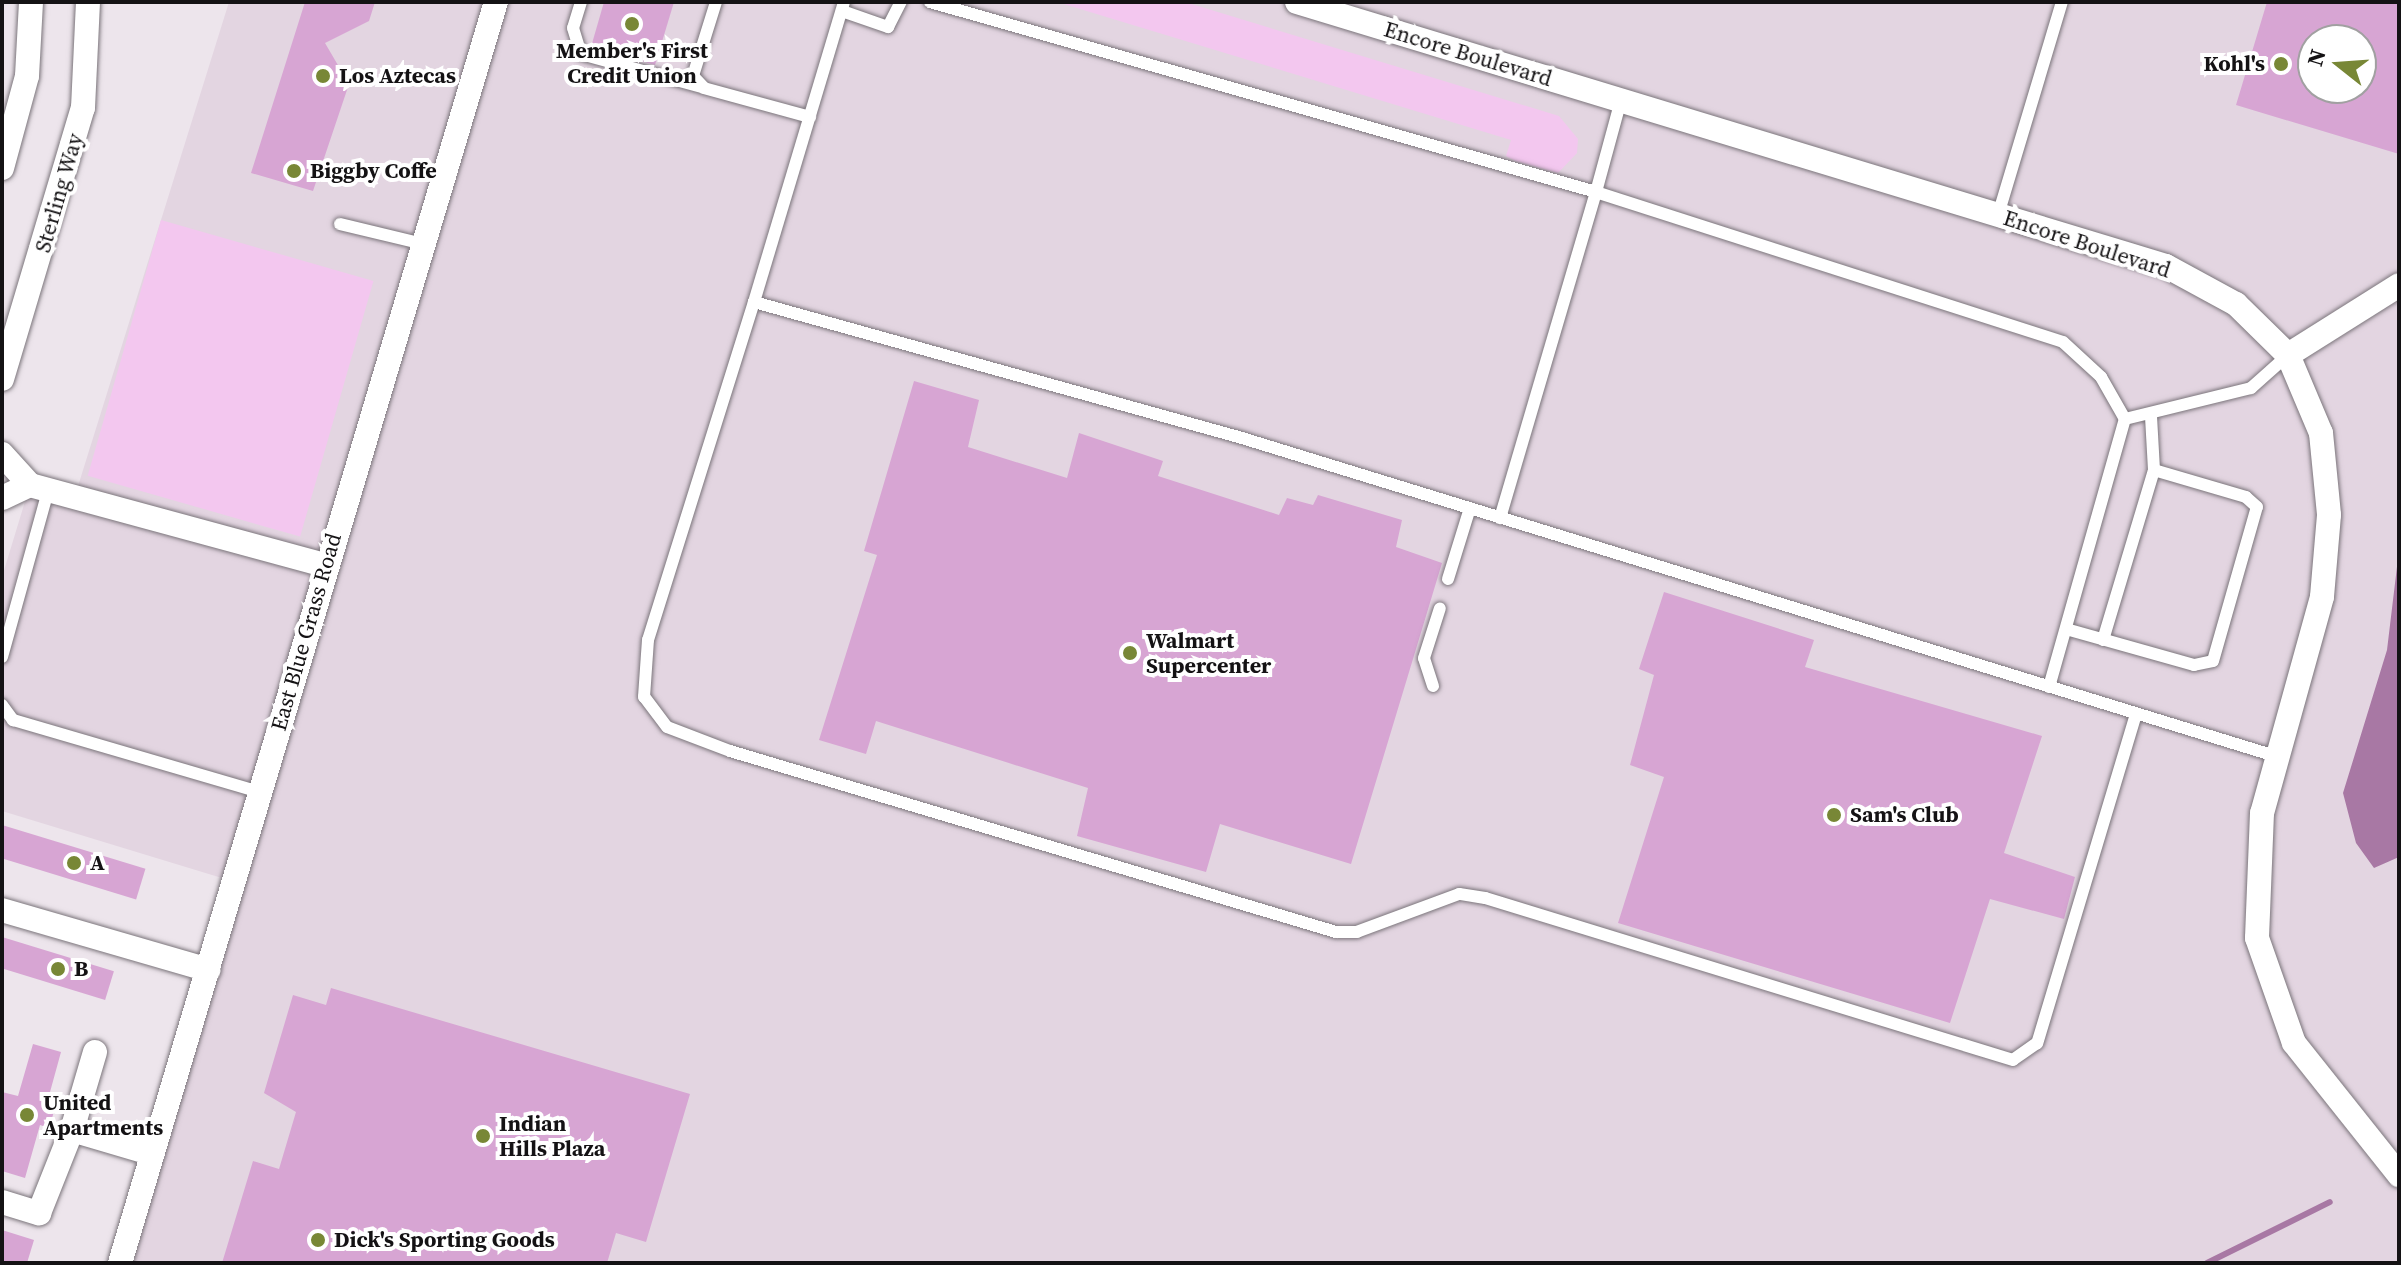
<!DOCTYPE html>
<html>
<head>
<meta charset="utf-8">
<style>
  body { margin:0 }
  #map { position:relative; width:2401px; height:1265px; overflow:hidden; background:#ede5ec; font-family:"Source Serif 4",serif }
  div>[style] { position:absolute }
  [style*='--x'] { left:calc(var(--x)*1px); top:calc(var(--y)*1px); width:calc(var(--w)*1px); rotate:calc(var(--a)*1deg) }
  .built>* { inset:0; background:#e3d5e1 }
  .green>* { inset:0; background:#f3c7ef; transform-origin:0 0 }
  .water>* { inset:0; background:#a878a4 }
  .stream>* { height:6px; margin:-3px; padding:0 3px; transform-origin:3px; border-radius:3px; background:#a878a4 }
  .building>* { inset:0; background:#d7a5d3; transform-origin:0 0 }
  .roads { filter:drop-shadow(0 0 2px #7b757b) drop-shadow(0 0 2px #7b757b) }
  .service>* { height:12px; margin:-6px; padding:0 6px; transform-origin:6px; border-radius:6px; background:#fff }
  .minor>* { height:24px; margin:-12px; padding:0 12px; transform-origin:12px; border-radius:12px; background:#fff }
  .dots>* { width:22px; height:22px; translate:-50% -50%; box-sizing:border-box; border:4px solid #fff; border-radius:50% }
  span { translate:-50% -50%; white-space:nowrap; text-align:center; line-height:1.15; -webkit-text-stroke:8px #fff; paint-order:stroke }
  .poi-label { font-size:22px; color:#141214; font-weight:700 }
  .right { translate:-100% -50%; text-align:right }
  .left { translate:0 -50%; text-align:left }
  .street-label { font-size:22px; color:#141214 }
  .frame { position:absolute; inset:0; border:4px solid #141214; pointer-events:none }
  .north { position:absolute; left:2297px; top:24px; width:80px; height:80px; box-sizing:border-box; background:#fff; border:2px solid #a1a0a1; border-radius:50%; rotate:287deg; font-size:22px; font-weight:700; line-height:32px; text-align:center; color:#141214 }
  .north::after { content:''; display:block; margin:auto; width:28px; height:36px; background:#788736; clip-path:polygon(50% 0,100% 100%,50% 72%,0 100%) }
</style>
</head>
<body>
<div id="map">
  <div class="built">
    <i style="clip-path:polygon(evenodd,229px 2px,2399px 2px,2399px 1263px,120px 1263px,235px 882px,2px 811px,2px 577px,30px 485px,74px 499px,229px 2px,2313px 40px,2361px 40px,2361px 88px,2313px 88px,2313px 40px)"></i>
  </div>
  <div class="green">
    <i style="clip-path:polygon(1057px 2px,1185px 2px,1559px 116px,1578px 139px,1577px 153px,1558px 173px,1515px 161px,1506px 156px,1511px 140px)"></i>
    <i style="left:161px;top:220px;width:221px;height:266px;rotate:16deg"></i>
  </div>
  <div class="water">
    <i style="clip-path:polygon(2399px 550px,2399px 857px,2374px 868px,2356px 843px,2343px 793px,2387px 650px)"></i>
  </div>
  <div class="stream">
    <i style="--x:2207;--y:1263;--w:137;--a:-26.4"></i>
  </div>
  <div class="building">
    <i style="clip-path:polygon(305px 2px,375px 2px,369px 21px,325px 43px,349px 84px,313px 191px,251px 173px)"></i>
    <i style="clip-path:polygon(604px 2px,674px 2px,655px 65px,591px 47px)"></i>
    <i style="clip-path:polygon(evenodd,2267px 2px,2399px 2px,2399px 154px,2236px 105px,2267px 2px,2313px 40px,2361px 40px,2361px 88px,2313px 88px,2313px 40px)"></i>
    <i style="clip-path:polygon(914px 381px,979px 400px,968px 447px,1067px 478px,1079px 433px,1163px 461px,1158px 476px,1279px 515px,1287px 498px,1313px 505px,1318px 495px,1402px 520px,1396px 547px,1442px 563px,1351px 864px,1220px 824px,1206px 872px,1077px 836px,1088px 788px,876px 721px,866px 754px,819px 740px,877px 555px,864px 551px)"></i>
    <i style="clip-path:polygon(1664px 592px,1814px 640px,1805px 667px,2042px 736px,2004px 853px,2075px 877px,2064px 919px,1990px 899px,1950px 1023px,1618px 923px,1664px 777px,1630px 765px,1654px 675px,1639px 669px)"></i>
    <i style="left:2px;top:825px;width:150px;height:32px;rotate:17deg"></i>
    <i style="left:2px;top:937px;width:117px;height:30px;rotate:17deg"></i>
    <i style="clip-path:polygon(331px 988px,690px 1094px,646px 1242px,616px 1233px,607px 1263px,222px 1263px,253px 1161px,279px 1169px,296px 1112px,264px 1093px,293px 995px,326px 1005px)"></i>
    <i style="clip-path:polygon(33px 1044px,61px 1052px,47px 1103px,56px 1105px,49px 1128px,40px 1125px,25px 1178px,2px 1171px,2px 1092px,18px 1096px)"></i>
    <i style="clip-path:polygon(2px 1230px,34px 1240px,27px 1263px,2px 1263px)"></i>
  </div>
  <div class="roads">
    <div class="service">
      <i style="--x:581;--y:2;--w:27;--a:107"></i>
      <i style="--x:573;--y:28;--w:27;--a:73"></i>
      <i style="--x:581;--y:54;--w:125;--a:15.3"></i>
      <i style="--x:716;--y:2;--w:77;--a:107.3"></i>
      <i style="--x:693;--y:76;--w:16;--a:47"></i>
      <i style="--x:704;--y:88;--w:110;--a:15.3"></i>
      <i style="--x:930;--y:2;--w:693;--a:15.92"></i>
      <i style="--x:1596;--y:192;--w:340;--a:106.4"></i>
      <i style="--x:842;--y:11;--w:49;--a:19.2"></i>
      <i style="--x:888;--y:27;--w:28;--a:-63"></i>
      <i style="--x:1621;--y:100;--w:95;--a:105.2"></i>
      <i style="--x:1596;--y:192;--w:490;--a:17.8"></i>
      <i style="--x:2063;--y:342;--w:52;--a:42.6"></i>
      <i style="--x:2101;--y:377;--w:48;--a:60.3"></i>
      <i style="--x:1998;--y:215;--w:222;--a:-73.3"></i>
      <i style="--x:340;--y:224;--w:85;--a:13.5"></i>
      <i style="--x:754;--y:302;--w:313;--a:-73.3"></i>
      <i style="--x:1448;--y:579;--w:74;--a:-72.8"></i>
      <i style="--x:2066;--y:629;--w:133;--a:15.7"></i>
      <i style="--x:2194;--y:665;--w:19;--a:-12"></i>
      <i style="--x:2213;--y:661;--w:160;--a:-74.1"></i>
      <i style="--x:2257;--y:507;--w:15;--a:-138"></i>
      <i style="--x:2246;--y:497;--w:96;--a:-163.6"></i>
      <i style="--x:2103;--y:640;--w:177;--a:-73.3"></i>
      <i style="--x:2154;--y:470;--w:54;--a:-93.2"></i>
      <i style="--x:2;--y:657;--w:172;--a:-74.5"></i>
      <i style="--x:1433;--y:686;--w:29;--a:-108"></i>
      <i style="--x:1424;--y:658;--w:52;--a:-72.3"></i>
      <i style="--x:2049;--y:687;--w:279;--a:-74.2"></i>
      <i style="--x:2125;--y:419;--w:130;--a:-13.8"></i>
      <i style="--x:2251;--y:388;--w:50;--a:-41.7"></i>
      <i style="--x:2;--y:705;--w:19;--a:54"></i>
      <i style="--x:13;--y:720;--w:257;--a:16.3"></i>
      <i style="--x:2136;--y:714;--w:344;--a:106.7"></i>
      <i style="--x:2037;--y:1043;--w:29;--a:145"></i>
      <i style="--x:2013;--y:1060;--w:552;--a:-162.94"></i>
      <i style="--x:1485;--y:898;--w:26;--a:-171"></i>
      <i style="--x:1459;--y:894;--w:109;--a:159.6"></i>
      <i style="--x:1357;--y:932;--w:21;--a:180"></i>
      <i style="--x:1336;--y:932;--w:632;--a:-163.37"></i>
      <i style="--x:730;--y:751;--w:67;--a:-159.1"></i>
      <i style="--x:667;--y:727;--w:38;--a:-127"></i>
      <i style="--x:644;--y:697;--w:57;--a:-86"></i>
      <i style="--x:648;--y:640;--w:354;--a:-72.6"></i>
      <i style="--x:754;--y:302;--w:507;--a:15.57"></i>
      <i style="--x:1242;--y:438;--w:1084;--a:17.11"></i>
    </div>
    <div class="minor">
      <i style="--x:1297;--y:2;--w:908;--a:16.9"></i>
      <i style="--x:2166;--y:266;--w:80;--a:28.5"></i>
      <i style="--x:2236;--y:304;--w:73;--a:44.4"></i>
      <i style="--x:2288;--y:355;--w:85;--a:67.1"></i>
      <i style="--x:2321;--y:433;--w:82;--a:84.4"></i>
      <i style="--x:2329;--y:515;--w:82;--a:94.9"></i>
      <i style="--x:2322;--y:597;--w:224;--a:105.5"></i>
      <i style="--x:2262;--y:813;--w:125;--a:92.3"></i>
      <i style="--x:2257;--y:938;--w:111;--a:70.6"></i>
      <i style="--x:2294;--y:1043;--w:169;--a:51.5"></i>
      <i style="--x:2;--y:168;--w:95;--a:-74.8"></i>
      <i style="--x:27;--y:76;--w:74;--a:-86.9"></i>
      <i style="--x:2288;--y:355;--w:131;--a:-32.2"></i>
      <i style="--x:2;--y:379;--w:283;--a:-73.4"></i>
      <i style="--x:83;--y:108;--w:106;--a:-87.3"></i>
      <i style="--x:2;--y:454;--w:42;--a:47.9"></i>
      <i style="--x:2;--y:498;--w:31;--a:-25"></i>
      <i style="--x:30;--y:485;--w:305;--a:15.2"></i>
      <i style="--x:2;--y:910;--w:215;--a:16.2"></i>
      <i style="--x:95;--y:1052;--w:81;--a:106.4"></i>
      <i style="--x:72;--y:1130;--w:84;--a:16.5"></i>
      <i style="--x:2;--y:1202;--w:39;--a:17"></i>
      <i style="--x:39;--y:1213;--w:89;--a:-68.3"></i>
      <i style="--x:120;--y:1263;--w:1316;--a:-73.4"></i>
    </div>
  </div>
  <div class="dots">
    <i style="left:632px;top:24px;background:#788736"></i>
    <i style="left:2281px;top:64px;background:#788736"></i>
    <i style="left:323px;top:76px;background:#788736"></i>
    <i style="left:294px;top:171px;background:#788736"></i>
    <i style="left:1130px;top:653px;background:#788736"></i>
    <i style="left:1834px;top:815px;background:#788736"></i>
    <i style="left:74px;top:863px;background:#788736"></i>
    <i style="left:58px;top:969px;background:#788736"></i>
    <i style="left:27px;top:1115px;background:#788736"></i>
    <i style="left:483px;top:1136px;background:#788736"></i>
    <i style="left:318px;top:1240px;background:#788736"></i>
  </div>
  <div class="poi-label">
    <span style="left:632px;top:63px">Member's First<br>Credit Union</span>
    <span class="right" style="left:2265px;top:64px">Kohl's</span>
    <span class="left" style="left:339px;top:76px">Los Aztecas</span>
    <span class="left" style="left:310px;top:171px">Biggby Coffe</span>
    <span class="left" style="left:1146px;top:653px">Walmart<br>Supercenter</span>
    <span class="left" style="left:1850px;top:815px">Sam's Club</span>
    <span class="left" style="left:90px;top:863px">A</span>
    <span class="left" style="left:74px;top:969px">B</span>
    <span class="left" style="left:43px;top:1115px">United<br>Apartments</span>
    <span class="left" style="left:499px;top:1136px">Indian<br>Hills Plaza</span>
    <span class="left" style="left:334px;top:1240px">Dick's Sporting Goods</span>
  </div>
  <div class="street-label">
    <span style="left:1468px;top:54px;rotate:17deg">Encore Boulevard</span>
    <span style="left:59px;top:193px;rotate:-74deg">Sterling Way</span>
    <span style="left:2087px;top:244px;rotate:18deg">Encore Boulevard</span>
    <span style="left:306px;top:632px;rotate:-74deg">East Blue Grass Road</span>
  </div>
  <div class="frame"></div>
  <div class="north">N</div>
</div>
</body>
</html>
